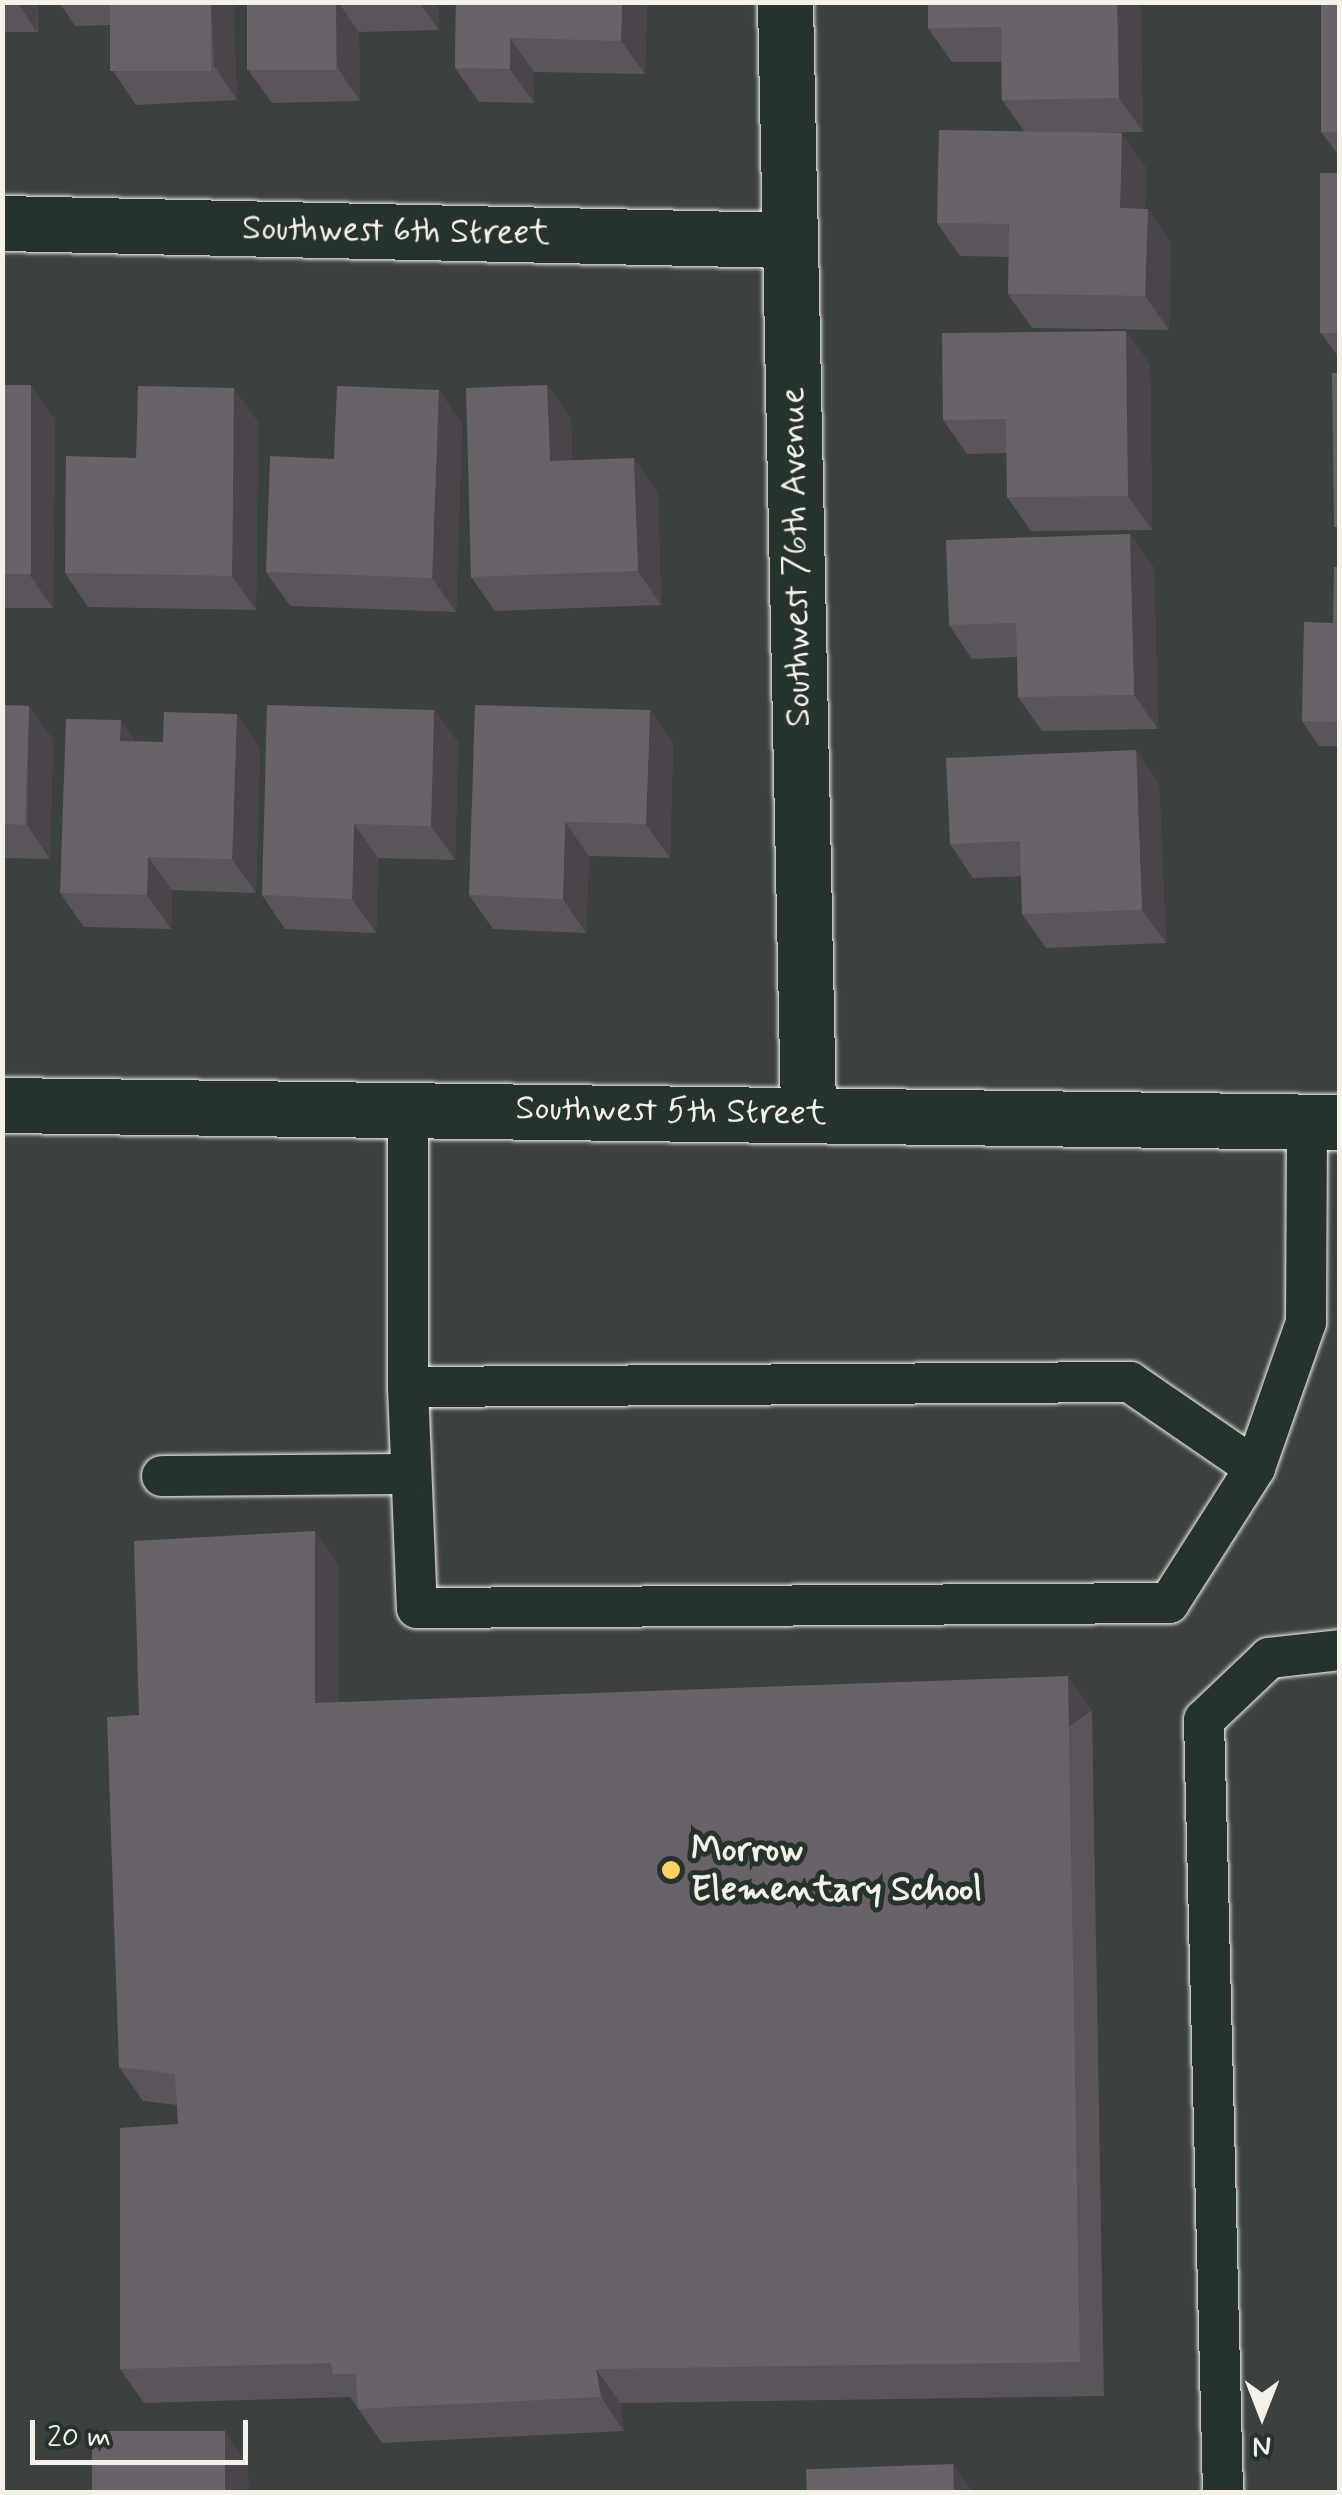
<!DOCTYPE html>
<html>
<head>
<meta charset="utf-8">
<style>
  body { margin:0 }
  #map { position:relative; width:1342px; height:2495px; overflow:hidden; background:#3a413f; font-family:Mynerve,sans-serif }
  div>[style] { position:absolute }
  [style*='--x'] { left:calc(var(--x)*1px); top:calc(var(--y)*1px); width:calc(var(--w)*1px); rotate:calc(var(--a)*1deg) }
  .roads { filter:drop-shadow(0 0 2px #f4f1e8) drop-shadow(0 0 2px #f4f1e8) }
  .lane>* { height:40px; margin:-20px; padding:0 20px; transform-origin:20px; border-radius:20px; background:#26332d }
  .street>* { height:55px; margin:-27.5px; padding:0 27.5px; transform-origin:27.5px; border-radius:27.5px; background:#26332d }
  .wall>* { inset:0; background:#5b545a; transform-origin:0 0 }
  .shaded-wall>* { inset:0; background:#4a454a; transform-origin:0 0 }
  .building>* { inset:0; background:#6a6269; transform-origin:0 0 }
  .dots>* { width:28px; height:28px; translate:-50% -50%; box-sizing:border-box; border:5px solid #26332d; border-radius:50% }
  span { translate:-50% -50%; white-space:nowrap; text-align:center; line-height:1.15; -webkit-text-stroke:10px #26332d; paint-order:stroke }
  .street-label { font-size:35px; color:#f4f1e8 }
  .poi-label { font-size:35px; color:#f4f1e8; font-weight:700 }
  .left { translate:0 -50%; text-align:left }
  .frame { position:absolute; inset:0; border:5px solid #f4f1e8; pointer-events:none }
  .north { position:absolute; left:1212px; top:2365px; width:100px; height:100px; -webkit-text-stroke:8px #26332d; paint-order:stroke; rotate:180deg; font-size:28px; font-weight:700; line-height:40px; text-align:center; color:#f4f1e8 }
  .north::after { content:''; display:block; margin:auto; width:35px; height:45px; background:#f4f1e8; clip-path:polygon(50% 0,100% 100%,50% 72%,0 100%) }
  .scale { position:absolute; left:30px; top:2420px; width:218px; height:45px; box-sizing:border-box; border:5px solid #f4f1e8; border-top:0; padding-left:12px; font-size:30px; line-height:35px; white-space:nowrap; color:#f4f1e8; -webkit-text-stroke:8px #26332d; paint-order:stroke }
</style>
</head>
<body>
<div id="map">
  <div class="roads">
    <div class="lane">
      <i style="--x:408;--y:1109;--w:278;--a:90"></i>
      <i style="--x:408;--y:1387;--w:221;--a:87.7"></i>
      <i style="--x:417;--y:1608;--w:752;--a:-0.38"></i>
      <i style="--x:1169;--y:1603;--w:160;--a:-57.5"></i>
      <i style="--x:1255;--y:1468;--w:152;--a:-145.5"></i>
      <i style="--x:1130;--y:1382;--w:722;--a:179.6"></i>
      <i style="--x:1255;--y:1468;--w:155;--a:-70.7"></i>
      <i style="--x:1306;--y:1322;--w:200;--a:-89.7"></i>
      <i style="--x:162;--y:1476;--w:249;--a:-0.5"></i>
      <i style="--x:1223;--y:2492;--w:772;--a:-91.41"></i>
      <i style="--x:1204;--y:1720;--w:90;--a:-43.6"></i>
      <i style="--x:1269;--y:1658;--w:71;--a:-6.4"></i>
    </div>
    <div class="street">
      <i style="--x:785;--y:2;--w:1110;--a:88.81"></i>
      <i style="--x:2;--y:223;--w:788;--a:1.24"></i>
      <i style="--x:2;--y:1105;--w:1338;--a:0.73"></i>
    </div>
  </div>
  <div class="wall">
    <i style="left:2px;top:2px;width:36px;height:30px"></i>
    <i style="clip-path:polygon(59px 2px,233px 2px,237px 100px,136px 105px,113px 71px,111px 25px,75px 26px)"></i>
    <i style="clip-path:polygon(247px 2px,438px 2px,439px 30px,359px 32px,360px 101px,272px 103px,248px 70px)"></i>
    <i style="clip-path:polygon(456px 2px,647px 2px,645px 74px,534px 72px,534px 103px,479px 102px,455px 68px)"></i>
    <i style="clip-path:polygon(928px 2px,1140px 2px,1143px 132px,1095px 133px,1146px 167px,1145px 209px,1148px 209px,1171px 243px,1169px 330px,1032px 328px,1008px 294px,1009px 257px,960px 256px,937px 223px,1024px 131px,1002px 100px,1001px 62px,952px 62px,928px 28px)"></i>
    <i style="clip-path:polygon(1340px 2px,1340px 156px,1339px 156px,1321px 132px)"></i>
    <i style="clip-path:polygon(1340px 173px,1340px 358px,1339px 358px,1321px 333px)"></i>
    <i style="clip-path:polygon(1126px 331px,1150px 365px,1152px 530px,1031px 531px,1007px 497px,1007px 453px,967px 454px,943px 420px)"></i>
    <i style="clip-path:polygon(2px 385px,55px 419px,53px 608px,2px 608px)"></i>
    <i style="clip-path:polygon(547px 385px,571px 419px,572px 460px,658px 492px,661px 605px,495px 611px,471px 577px)"></i>
    <i style="clip-path:polygon(258px 422px,256px 610px,88px 607px,65px 573px,136px 458px)"></i>
    <i style="clip-path:polygon(462px 424px,456px 612px,290px 606px,266px 572px,334px 459px)"></i>
    <i style="clip-path:polygon(1154px 567px,1158px 729px,1042px 731px,1018px 697px,1017px 657px,972px 659px,949px 625px)"></i>
    <i style="clip-path:polygon(1340px 567px,1340px 746px,1319px 746px,1302px 721px,1333px 623px)"></i>
    <i style="clip-path:polygon(2px 705px,29px 706px,53px 740px,50px 859px,2px 858px)"></i>
    <i style="clip-path:polygon(434px 710px,458px 743px,455px 860px,378px 858px,376px 933px,285px 929px,262px 895px)"></i>
    <i style="clip-path:polygon(650px 710px,673px 743px,670px 858px,589px 856px,586px 933px,493px 929px,469px 895px)"></i>
    <i style="clip-path:polygon(136px 741px,260px 748px,256px 893px,172px 890px,171px 929px,84px 927px,60px 893px)"></i>
    <i style="clip-path:polygon(1136px 750px,1159px 784px,1166px 943px,1046px 948px,1022px 914px,1021px 876px,973px 878px,950px 844px)"></i>
    <i style="clip-path:polygon(339px 1565px,339px 1702px,1092px 1710px,1104px 2396px,620px 2403px,624px 2431px,382px 2443px,350px 2397px,144px 2403px,120px 2369px,178px 2124px,177px 2105px,143px 2101px,119px 2067px,139px 1715px)"></i>
  </div>
  <div class="shaded-wall">
    <i style="clip-path:polygon(17px 2px,38px 2px,37px 32px)"></i>
    <i style="clip-path:polygon(211px 2px,233px 2px,237px 100px,214px 66px)"></i>
    <i style="clip-path:polygon(336px 2px,338px 2px,359px 32px,360px 101px,337px 67px)"></i>
    <i style="clip-path:polygon(419px 2px,438px 2px,439px 30px)"></i>
    <i style="clip-path:polygon(622px 2px,647px 2px,645px 74px,621px 41px)"></i>
    <i style="clip-path:polygon(1117px 2px,1140px 2px,1143px 132px,1119px 98px)"></i>
    <i style="clip-path:polygon(510px 38px,534px 72px,534px 103px,510px 69px)"></i>
    <i style="clip-path:polygon(1122px 133px,1146px 167px,1144px 242px,1120px 208px)"></i>
    <i style="clip-path:polygon(1148px 209px,1171px 243px,1169px 330px,1145px 296px)"></i>
    <i style="clip-path:polygon(1126px 331px,1150px 365px,1152px 530px,1128px 496px)"></i>
    <i style="clip-path:polygon(31px 385px,55px 419px,53px 608px,29px 574px)"></i>
    <i style="clip-path:polygon(547px 385px,571px 419px,573px 495px,550px 461px)"></i>
    <i style="clip-path:polygon(234px 388px,258px 422px,256px 610px,232px 576px)"></i>
    <i style="clip-path:polygon(439px 390px,462px 424px,456px 612px,432px 578px)"></i>
    <i style="clip-path:polygon(634px 458px,658px 492px,661px 605px,638px 571px)"></i>
    <i style="clip-path:polygon(1130px 534px,1154px 567px,1158px 729px,1134px 695px)"></i>
    <i style="clip-path:polygon(29px 706px,53px 740px,50px 859px,27px 825px)"></i>
    <i style="clip-path:polygon(434px 710px,458px 743px,455px 860px,431px 826px)"></i>
    <i style="clip-path:polygon(650px 710px,673px 743px,670px 858px,646px 824px)"></i>
    <i style="clip-path:polygon(237px 714px,260px 748px,256px 893px,232px 859px)"></i>
    <i style="clip-path:polygon(121px 720px,145px 754px,120px 741px)"></i>
    <i style="clip-path:polygon(1136px 750px,1159px 784px,1166px 943px,1142px 910px)"></i>
    <i style="clip-path:polygon(565px 822px,589px 856px,586px 933px,563px 899px)"></i>
    <i style="clip-path:polygon(354px 824px,378px 858px,376px 933px,352px 899px)"></i>
    <i style="clip-path:polygon(148px 857px,172px 890px,171px 929px,147px 895px)"></i>
    <i style="clip-path:polygon(315px 1531px,339px 1565px,339px 1737px,315px 1703px)"></i>
    <i style="left:1068px;top:1676px;width:42px;height:686px;rotate:55deg"></i>
    <i style="clip-path:polygon(596px 2369px,620px 2403px,624px 2431px,601px 2397px)"></i>
    <i style="clip-path:polygon(225px 2431px,248px 2465px,249px 2492px,225px 2492px)"></i>
    <i style="clip-path:polygon(953px 2464px,973px 2492px,954px 2492px)"></i>
  </div>
  <div class="building">
    <i style="left:110px;top:2px;width:101px;height:69px"></i>
    <i style="left:247px;top:2px;width:89px;height:68px"></i>
    <i style="clip-path:polygon(456px 2px,622px 2px,621px 41px,510px 38px,510px 69px,455px 68px)"></i>
    <i style="clip-path:polygon(928px 2px,1117px 2px,1119px 98px,1002px 100px,1001px 27px,928px 28px)"></i>
    <i style="left:1321px;top:2px;width:19px;height:130px"></i>
    <i style="clip-path:polygon(939px 130px,1122px 133px,1120px 208px,1148px 209px,1145px 296px,1008px 294px,1009px 224px,937px 223px)"></i>
    <i style="left:1340px;top:173px;width:160px;height:20px;rotate:90deg"></i>
    <i style="clip-path:polygon(1126px 331px,1128px 496px,1007px 497px,1006px 419px,943px 420px,942px 333px)"></i>
    <i style="clip-path:polygon(1332px 373px,1340px 373px,1340px 527px,1334px 527px)"></i>
    <i style="left:2px;top:385px;width:29px;height:189px"></i>
    <i style="clip-path:polygon(547px 385px,550px 461px,634px 458px,638px 571px,471px 577px,466px 388px)"></i>
    <i style="clip-path:polygon(138px 386px,234px 388px,232px 576px,65px 573px,66px 456px,136px 458px)"></i>
    <i style="clip-path:polygon(337px 386px,439px 390px,432px 578px,266px 572px,270px 456px,334px 459px)"></i>
    <i style="clip-path:polygon(1130px 534px,1134px 695px,1018px 697px,1016px 623px,949px 625px,946px 540px)"></i>
    <i style="clip-path:polygon(1334px 567px,1340px 567px,1340px 722px,1302px 721px,1304px 622px,1333px 623px)"></i>
    <i style="left:2px;top:705px;width:27px;height:119px;rotate:2deg"></i>
    <i style="clip-path:polygon(267px 705px,434px 710px,431px 826px,354px 824px,352px 899px,262px 895px)"></i>
    <i style="clip-path:polygon(475px 705px,650px 710px,646px 824px,565px 822px,563px 899px,469px 895px)"></i>
    <i style="clip-path:polygon(164px 712px,237px 714px,232px 859px,148px 857px,147px 895px,60px 893px,66px 719px,121px 720px,120px 741px,163px 742px)"></i>
    <i style="clip-path:polygon(1136px 750px,1142px 910px,1022px 914px,1020px 841px,950px 844px,946px 758px)"></i>
    <i style="clip-path:polygon(315px 1531px,315px 1703px,1068px 1676px,1080px 2362px,596px 2369px,601px 2397px,358px 2409px,356px 2374px,333px 2374px,331px 2363px,120px 2369px,120px 2128px,178px 2124px,175px 2074px,119px 2067px,107px 1717px,139px 1715px,134px 1541px)"></i>
    <i style="left:225px;top:2431px;width:61px;height:133px;rotate:90deg"></i>
    <i style="left:953px;top:2464px;width:28px;height:147px;rotate:88deg"></i>
  </div>
  <div class="dots">
    <i style="left:671px;top:1870px;background:#ffd166"></i>
  </div>
  <div class="street-label">
    <span style="left:396px;top:231px;rotate:1deg">Southwest 6th Street</span>
    <span style="left:796px;top:557px;rotate:-91deg">Southwest 76th Avenue</span>
    <span style="left:671px;top:1111px;rotate:1deg">Southwest 5th Street</span>
  </div>
  <div class="poi-label">
    <span class="left" style="left:691px;top:1870px">Morrow<br>Elementary School</span>
  </div>
  <div class="frame"></div>
  <div class="north">N</div>
  <div class="scale">20 m</div>
</div>
</body>
</html>
